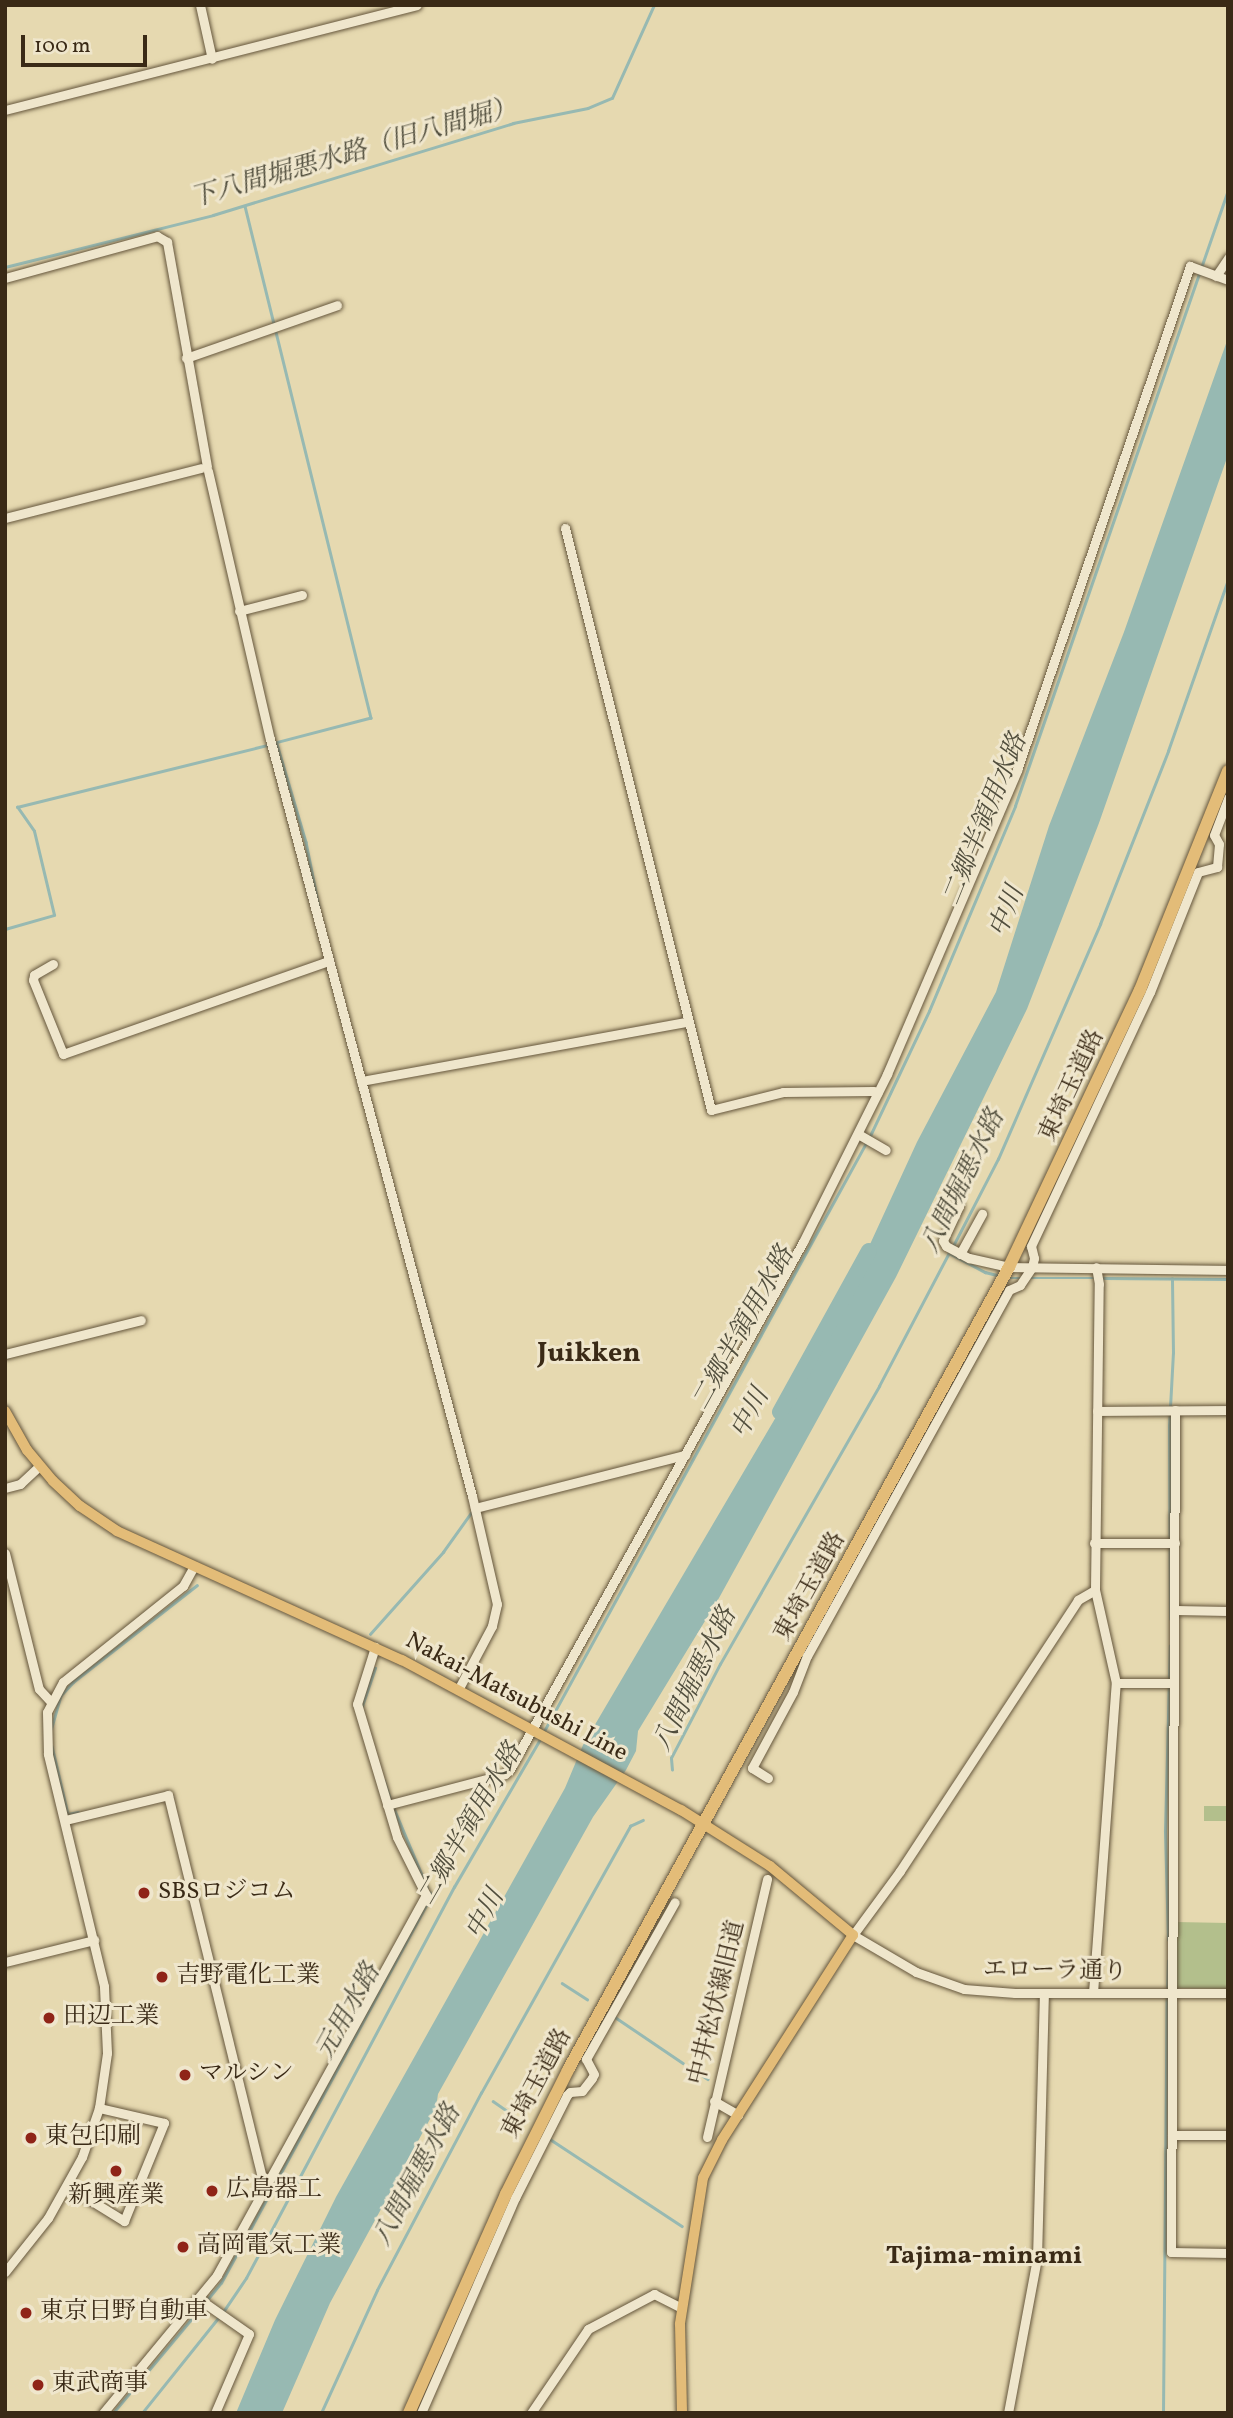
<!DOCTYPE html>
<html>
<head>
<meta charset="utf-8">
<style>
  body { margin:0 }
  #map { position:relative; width:1233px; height:2418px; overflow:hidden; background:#e6d9b0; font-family:Vollkorn,"Noto Serif JP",serif }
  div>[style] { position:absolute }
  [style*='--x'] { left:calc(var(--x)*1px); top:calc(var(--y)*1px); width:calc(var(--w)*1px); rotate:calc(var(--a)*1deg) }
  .green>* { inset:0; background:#b3bf8c; transform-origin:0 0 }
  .water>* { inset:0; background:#97b9b2 }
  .stream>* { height:2.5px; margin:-1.25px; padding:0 1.25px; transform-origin:1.25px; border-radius:1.25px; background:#97b9b2 }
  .river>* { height:16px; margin:-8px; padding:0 8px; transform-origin:8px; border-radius:8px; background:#97b9b2 }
  .roads { filter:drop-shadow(0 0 2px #65563c) drop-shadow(0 0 2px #65563c) }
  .minor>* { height:9px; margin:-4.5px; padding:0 4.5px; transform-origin:4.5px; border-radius:4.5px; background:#efe6cc }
  .major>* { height:10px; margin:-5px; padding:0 5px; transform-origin:5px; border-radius:5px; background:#e3bc78 }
  .highway>* { height:12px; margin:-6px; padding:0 6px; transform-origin:6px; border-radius:6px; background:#e3bc78 }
  .dots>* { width:19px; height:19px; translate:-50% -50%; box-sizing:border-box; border:4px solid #efe6cc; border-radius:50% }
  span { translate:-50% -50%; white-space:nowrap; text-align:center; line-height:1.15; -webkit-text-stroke:6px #efe6cc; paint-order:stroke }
  .street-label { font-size:24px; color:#3a2a16 }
  .poi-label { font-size:24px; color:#3a2a16 }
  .left { translate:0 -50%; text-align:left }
  .water-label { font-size:26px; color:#514e3d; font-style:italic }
  .neighbourhood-label { font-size:26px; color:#3a2a16; font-weight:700 }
  .quarter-label { font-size:28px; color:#3a2a16; font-weight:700 }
  .frame { position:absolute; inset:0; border:7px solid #3a2a16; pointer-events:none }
  .scale { position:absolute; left:21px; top:35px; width:126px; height:32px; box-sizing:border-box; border:4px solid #3a2a16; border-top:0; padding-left:9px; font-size:21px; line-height:24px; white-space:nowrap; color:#3a2a16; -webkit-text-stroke:5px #efe6cc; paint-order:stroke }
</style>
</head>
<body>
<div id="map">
  <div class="green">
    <i style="left:1204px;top:1806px;width:24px;height:15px"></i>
    <i style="left:1176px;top:1922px;width:52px;height:66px;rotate:1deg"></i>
  </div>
  <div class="water">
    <i style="clip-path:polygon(1228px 338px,1228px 455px,1099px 823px,1027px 1009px,896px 1277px,719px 1598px,638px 1731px,636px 1751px,626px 1770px,593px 1817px,438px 2094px,436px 2108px,330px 2303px,282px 2413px,236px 2413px,275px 2320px,336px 2197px,565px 1788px,583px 1745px,843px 1303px,917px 1142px,996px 992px,1049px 826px,1124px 632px)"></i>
  </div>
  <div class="stream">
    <i style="--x:245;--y:206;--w:527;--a:76.17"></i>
    <i style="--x:371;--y:718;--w:99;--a:165.4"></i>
    <i style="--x:5;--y:267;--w:214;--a:-14"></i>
    <i style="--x:213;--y:215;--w:314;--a:-17"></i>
    <i style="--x:513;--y:123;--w:76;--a:-11.3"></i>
    <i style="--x:588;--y:108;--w:26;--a:-23"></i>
    <i style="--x:612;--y:98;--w:102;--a:-65.7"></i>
    <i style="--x:277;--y:744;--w:102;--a:73.5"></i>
    <i style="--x:306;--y:842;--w:66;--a:78.7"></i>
    <i style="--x:5;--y:929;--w:51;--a:-15.9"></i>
    <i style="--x:54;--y:915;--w:86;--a:-103.4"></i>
    <i style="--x:34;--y:831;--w:29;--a:-125"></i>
    <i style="--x:17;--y:807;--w:259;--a:-13.9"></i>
    <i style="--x:869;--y:1138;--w:140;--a:-64.7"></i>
    <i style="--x:929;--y:1011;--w:222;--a:-67.2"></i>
    <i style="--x:1015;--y:806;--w:652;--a:-70.93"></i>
    <i style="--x:953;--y:1246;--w:98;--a:-62.7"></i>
    <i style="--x:998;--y:1159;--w:256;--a:-66.5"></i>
    <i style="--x:1100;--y:924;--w:186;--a:-68.5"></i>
    <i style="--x:1168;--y:751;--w:181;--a:-70.7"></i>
    <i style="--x:949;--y:1253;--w:41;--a:27.8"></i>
    <i style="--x:985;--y:1272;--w:16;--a:14"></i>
    <i style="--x:1007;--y:1278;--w:14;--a:0"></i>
    <i style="--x:1028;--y:1278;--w:67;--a:0"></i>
    <i style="--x:1102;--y:1278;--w:126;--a:0.5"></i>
    <i style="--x:419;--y:1282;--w:230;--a:75.4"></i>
    <i style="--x:1170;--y:1619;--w:193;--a:-90.3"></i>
    <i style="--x:1169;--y:1426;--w:73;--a:-86.9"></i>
    <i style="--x:1173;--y:1353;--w:74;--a:-90.8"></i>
    <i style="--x:370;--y:1634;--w:110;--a:-48.3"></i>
    <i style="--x:443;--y:1552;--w:52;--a:-54.5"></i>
    <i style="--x:362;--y:1706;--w:40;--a:-71.1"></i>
    <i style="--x:51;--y:1729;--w:35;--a:-74"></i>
    <i style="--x:61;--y:1695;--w:18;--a:-47"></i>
    <i style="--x:73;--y:1682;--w:157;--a:-38"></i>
    <i style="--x:543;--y:1733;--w:673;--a:-61.3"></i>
    <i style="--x:52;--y:1746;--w:70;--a:76.8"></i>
    <i style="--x:68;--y:1814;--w:10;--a:-11"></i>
    <i style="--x:672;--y:1770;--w:12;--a:-95"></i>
    <i style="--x:671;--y:1758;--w:106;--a:-62.5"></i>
    <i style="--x:720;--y:1664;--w:320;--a:-60.2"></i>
    <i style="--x:879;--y:1386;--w:153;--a:-62.3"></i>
    <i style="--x:384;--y:1780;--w:21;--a:71"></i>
    <i style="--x:393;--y:1806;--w:88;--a:67.2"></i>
    <i style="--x:1168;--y:1940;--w:109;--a:-91.6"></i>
    <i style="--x:1165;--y:1831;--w:185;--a:-88.5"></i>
    <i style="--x:562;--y:1983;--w:30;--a:33"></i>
    <i style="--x:1167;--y:1989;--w:28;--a:-88"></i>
    <i style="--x:615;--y:2017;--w:82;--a:34.1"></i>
    <i style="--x:691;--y:2068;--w:20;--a:33"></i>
    <i style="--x:493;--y:2101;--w:35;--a:35"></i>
    <i style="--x:550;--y:2139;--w:158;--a:33.4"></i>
    <i style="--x:207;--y:2300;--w:22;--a:-51"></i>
    <i style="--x:221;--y:2283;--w:439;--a:-61.5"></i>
    <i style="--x:431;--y:1897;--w:4;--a:-104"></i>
    <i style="--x:223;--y:2312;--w:41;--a:-55.9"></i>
    <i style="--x:246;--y:2278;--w:443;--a:-62"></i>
    <i style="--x:454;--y:1887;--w:171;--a:-59.8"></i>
    <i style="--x:113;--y:2413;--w:141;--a:-50.2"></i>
    <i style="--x:142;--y:2413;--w:123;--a:-51.3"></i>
    <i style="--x:321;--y:2413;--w:135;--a:-65.5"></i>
    <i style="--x:377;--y:2290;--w:223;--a:-62.2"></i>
    <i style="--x:481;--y:2093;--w:306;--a:-60.8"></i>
    <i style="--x:630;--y:1826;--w:14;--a:-25"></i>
    <i style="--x:1163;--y:2413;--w:417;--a:-89.5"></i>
  </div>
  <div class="river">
    <i style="--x:780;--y:1412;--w:184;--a:-61.1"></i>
  </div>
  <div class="roads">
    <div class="minor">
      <i style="--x:200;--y:5;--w:55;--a:77.5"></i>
      <i style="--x:5;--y:110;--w:425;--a:-14.3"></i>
      <i style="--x:1216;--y:276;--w:22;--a:-56"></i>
      <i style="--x:5;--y:278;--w:158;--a:-15.4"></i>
      <i style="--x:157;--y:236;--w:12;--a:31"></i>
      <i style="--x:167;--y:242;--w:228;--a:79.9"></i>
      <i style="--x:186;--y:358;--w:160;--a:-19.3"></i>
      <i style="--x:208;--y:471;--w:275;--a:77"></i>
      <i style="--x:270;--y:739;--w:783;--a:75.06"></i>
      <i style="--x:472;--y:1496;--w:111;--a:77"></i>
      <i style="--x:497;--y:1604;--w:23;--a:103"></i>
      <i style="--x:492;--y:1626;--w:72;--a:118"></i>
      <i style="--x:5;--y:518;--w:202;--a:-14.3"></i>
      <i style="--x:565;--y:528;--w:600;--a:75.92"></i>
      <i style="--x:711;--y:1110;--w:74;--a:-14"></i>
      <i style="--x:783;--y:1092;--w:90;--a:-0.6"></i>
      <i style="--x:873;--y:1091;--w:5;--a:22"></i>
      <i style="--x:239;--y:611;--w:65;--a:-14.3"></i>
      <i style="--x:53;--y:964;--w:22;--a:150"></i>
      <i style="--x:34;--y:975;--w:5;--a:101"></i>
      <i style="--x:33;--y:980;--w:80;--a:67.9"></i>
      <i style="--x:63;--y:1054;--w:282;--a:-19.3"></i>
      <i style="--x:361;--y:1081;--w:331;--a:-10.3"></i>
      <i style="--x:858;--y:1134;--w:32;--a:30"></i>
      <i style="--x:956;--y:1199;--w:8;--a:67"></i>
      <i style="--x:959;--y:1206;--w:38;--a:115"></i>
      <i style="--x:943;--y:1241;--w:6;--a:59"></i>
      <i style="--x:946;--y:1246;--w:26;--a:28"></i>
      <i style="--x:969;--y:1258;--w:41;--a:12.7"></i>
      <i style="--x:1009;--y:1267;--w:219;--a:0.8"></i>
      <i style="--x:960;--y:1254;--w:46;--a:-61.2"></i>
      <i style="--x:5;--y:1354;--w:140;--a:-14"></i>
      <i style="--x:1175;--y:1410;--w:842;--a:90.27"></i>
      <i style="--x:1171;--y:2252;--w:57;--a:1"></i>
      <i style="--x:1097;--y:1411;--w:131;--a:-0.4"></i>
      <i style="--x:5;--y:1488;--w:16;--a:-15"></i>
      <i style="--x:20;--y:1484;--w:26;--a:-43"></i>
      <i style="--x:475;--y:1508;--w:217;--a:-14.2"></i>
      <i style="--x:1094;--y:1543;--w:81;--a:0"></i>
      <i style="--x:5;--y:1553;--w:140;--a:76"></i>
      <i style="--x:39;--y:1689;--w:16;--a:47"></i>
      <i style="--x:1095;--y:1590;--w:20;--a:150"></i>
      <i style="--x:1078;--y:1600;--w:324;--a:123.3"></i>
      <i style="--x:900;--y:1871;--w:79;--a:126.3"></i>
      <i style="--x:853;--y:1935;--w:73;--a:30.4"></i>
      <i style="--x:916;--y:1972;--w:51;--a:19.5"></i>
      <i style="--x:964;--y:1989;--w:51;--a:4.5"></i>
      <i style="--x:1015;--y:1993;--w:213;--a:0"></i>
      <i style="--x:1175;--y:1610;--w:53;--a:1.1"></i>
      <i style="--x:1116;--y:1683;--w:58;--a:0"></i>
      <i style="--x:768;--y:1778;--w:19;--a:-148"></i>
      <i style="--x:752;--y:1768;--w:86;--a:-61.7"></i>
      <i style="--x:793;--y:1692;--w:39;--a:-69"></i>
      <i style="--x:807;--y:1656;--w:418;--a:-61.1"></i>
      <i style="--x:1009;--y:1290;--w:12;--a:-24"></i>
      <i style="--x:1020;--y:1285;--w:22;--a:-56"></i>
      <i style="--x:1032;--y:1267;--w:9;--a:-77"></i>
      <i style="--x:1034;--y:1258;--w:12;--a:-104"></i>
      <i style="--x:1031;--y:1246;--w:280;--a:-64.9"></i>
      <i style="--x:1150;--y:992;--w:129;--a:-68.2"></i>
      <i style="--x:1198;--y:872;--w:20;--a:-15"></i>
      <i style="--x:1217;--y:867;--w:23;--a:-85"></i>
      <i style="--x:1219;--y:844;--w:10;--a:-119"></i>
      <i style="--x:1214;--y:835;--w:40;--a:-69"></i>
      <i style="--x:387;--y:1805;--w:122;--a:-14.7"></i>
      <i style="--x:505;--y:1774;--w:7;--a:-45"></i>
      <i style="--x:510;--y:1769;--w:603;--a:-60.93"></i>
      <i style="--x:803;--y:1242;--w:188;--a:-63.4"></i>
      <i style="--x:887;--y:1074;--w:331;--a:-66.8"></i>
      <i style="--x:1017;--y:770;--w:533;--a:-71.06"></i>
      <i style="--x:1190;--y:266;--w:40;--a:20.2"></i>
      <i style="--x:65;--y:1820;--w:106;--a:-13.6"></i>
      <i style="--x:168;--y:1795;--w:404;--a:76.2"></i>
      <i style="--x:5;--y:1962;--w:92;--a:-13.9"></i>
      <i style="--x:1093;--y:1993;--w:311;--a:-85.8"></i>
      <i style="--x:1116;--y:1683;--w:95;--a:-102.7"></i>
      <i style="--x:1095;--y:1590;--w:306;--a:-89.3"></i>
      <i style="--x:1099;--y:1284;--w:17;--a:-100"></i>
      <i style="--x:714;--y:2101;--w:28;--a:30"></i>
      <i style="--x:1172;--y:2135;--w:56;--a:0"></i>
      <i style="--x:707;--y:2137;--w:265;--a:-76.9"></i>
      <i style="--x:69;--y:2187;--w:65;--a:31.7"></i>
      <i style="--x:124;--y:2221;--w:106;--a:-67.8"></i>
      <i style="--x:164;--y:2123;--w:67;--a:-167"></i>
      <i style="--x:5;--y:2272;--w:69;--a:-51.5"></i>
      <i style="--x:48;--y:2218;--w:70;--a:-60.9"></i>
      <i style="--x:82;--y:2157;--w:52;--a:-70.9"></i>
      <i style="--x:99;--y:2108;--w:56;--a:-81.7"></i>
      <i style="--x:107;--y:2053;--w:67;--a:-92.6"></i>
      <i style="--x:104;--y:1986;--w:239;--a:-103.6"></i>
      <i style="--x:48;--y:1754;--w:42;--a:-91.4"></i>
      <i style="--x:47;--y:1712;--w:34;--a:-62"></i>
      <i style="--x:63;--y:1682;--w:154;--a:-38.7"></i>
      <i style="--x:183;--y:1586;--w:21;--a:-61"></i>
      <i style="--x:199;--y:2299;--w:61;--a:35"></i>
      <i style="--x:249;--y:2334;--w:86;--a:113.3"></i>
      <i style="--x:103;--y:2413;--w:179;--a:-50.4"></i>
      <i style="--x:217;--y:2275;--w:434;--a:-61.2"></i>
      <i style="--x:426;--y:1895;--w:65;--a:-116.6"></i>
      <i style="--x:397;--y:1837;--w:139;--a:-106.7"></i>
      <i style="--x:357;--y:1704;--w:60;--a:-72.5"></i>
      <i style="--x:421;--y:2413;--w:235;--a:-66.4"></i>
      <i style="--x:515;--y:2198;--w:115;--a:-63.2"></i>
      <i style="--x:567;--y:2095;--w:4;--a:-45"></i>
      <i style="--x:570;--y:2092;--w:12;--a:-5"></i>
      <i style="--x:582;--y:2091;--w:16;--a:-52"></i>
      <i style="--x:592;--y:2078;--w:4;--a:-63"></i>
      <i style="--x:594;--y:2074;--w:17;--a:-118"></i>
      <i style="--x:586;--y:2059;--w:180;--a:-60.5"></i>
      <i style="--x:531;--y:2413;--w:102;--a:-55.8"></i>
      <i style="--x:588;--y:2329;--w:75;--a:-27.9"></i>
      <i style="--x:654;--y:2294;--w:31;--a:27"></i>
      <i style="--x:1008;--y:2413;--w:158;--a:-79.4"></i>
      <i style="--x:1037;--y:2258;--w:265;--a:-88.5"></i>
    </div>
    <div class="major">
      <i style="--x:5;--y:1411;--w:45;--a:60.6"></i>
      <i style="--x:27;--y:1450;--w:40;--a:50"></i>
      <i style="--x:53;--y:1481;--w:37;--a:43"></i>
      <i style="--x:80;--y:1506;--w:45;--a:34"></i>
      <i style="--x:117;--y:1531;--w:313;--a:24.4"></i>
      <i style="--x:402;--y:1660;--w:317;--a:28.3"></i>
      <i style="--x:681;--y:1810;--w:105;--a:32.2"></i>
      <i style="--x:770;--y:1866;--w:108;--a:39.7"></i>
      <i style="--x:853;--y:1935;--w:243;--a:122.6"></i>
      <i style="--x:722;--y:2140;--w:42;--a:116.6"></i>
      <i style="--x:703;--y:2178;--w:148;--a:99"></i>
      <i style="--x:680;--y:2324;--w:89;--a:88.7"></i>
    </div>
    <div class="highway">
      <i style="--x:409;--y:2413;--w:240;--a:-66.1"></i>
      <i style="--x:506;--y:2194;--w:139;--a:-63.4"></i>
      <i style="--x:568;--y:2070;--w:916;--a:-61.22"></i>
      <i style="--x:1009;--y:1267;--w:306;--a:-64.7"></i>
      <i style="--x:1140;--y:990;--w:236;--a:-68.1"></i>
    </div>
  </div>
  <div class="dots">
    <i style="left:144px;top:1893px;background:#8f2418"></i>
    <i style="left:162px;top:1977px;background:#8f2418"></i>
    <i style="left:49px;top:2018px;background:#8f2418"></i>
    <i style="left:185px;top:2075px;background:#8f2418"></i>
    <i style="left:31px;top:2138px;background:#8f2418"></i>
    <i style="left:116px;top:2171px;background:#8f2418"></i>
    <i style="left:212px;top:2191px;background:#8f2418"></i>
    <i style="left:183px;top:2247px;background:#8f2418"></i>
    <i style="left:26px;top:2313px;background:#8f2418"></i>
    <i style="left:38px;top:2385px;background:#8f2418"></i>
  </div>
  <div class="street-label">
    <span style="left:1073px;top:1086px;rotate:-65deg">東埼玉道路</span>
    <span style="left:811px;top:1587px;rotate:-61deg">東埼玉道路</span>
    <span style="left:516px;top:1698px;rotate:28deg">Nakai-Matsubushi Line</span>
    <span style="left:1055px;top:1972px;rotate:1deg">エローラ通り</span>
    <span style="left:718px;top:2003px;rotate:-76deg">中井松伏線旧道</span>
    <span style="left:538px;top:2084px;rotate:-62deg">東埼玉道路</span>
  </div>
  <div class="poi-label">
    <span class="left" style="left:158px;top:1893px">SBSロジコム</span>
    <span class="left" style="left:176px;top:1977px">吉野電化工業</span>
    <span class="left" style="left:63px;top:2018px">田辺工業</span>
    <span class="left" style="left:199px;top:2075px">マルシン</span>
    <span class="left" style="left:45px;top:2138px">東包印刷</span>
    <span class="left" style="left:226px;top:2191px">広島器工</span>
    <span style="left:116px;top:2197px">新興産業</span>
    <span class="left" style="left:197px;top:2247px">高岡電気工業</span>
    <span class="left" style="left:40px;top:2313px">東京日野自動車</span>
    <span class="left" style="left:52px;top:2385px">東武商事</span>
  </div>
  <div class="water-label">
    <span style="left:354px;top:154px;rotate:-16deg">下八間堀悪水路（旧八間堀）</span>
    <span style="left:986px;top:820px;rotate:-68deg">二郷半領用水路</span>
    <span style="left:1008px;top:912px;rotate:-68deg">中川</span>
    <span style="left:964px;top:1182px;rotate:-64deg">八間堀悪水路</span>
    <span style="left:744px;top:1329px;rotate:-61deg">二郷半領用水路</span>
    <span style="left:751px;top:1414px;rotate:-62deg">中川</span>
    <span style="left:696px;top:1680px;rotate:-64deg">八間堀悪水路</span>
    <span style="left:471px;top:1825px;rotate:-60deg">二郷半領用水路</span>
    <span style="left:486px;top:1915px;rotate:-62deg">中川</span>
    <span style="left:349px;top:2012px;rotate:-61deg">元用水路</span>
    <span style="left:418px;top:2176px;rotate:-62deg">八間堀悪水路</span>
  </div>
  <div class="neighbourhood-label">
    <span style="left:984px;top:2257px">Tajima-minami</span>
  </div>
  <div class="quarter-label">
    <span style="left:589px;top:1354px">Juikken</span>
  </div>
  <div class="frame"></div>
  <div class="scale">100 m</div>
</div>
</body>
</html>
